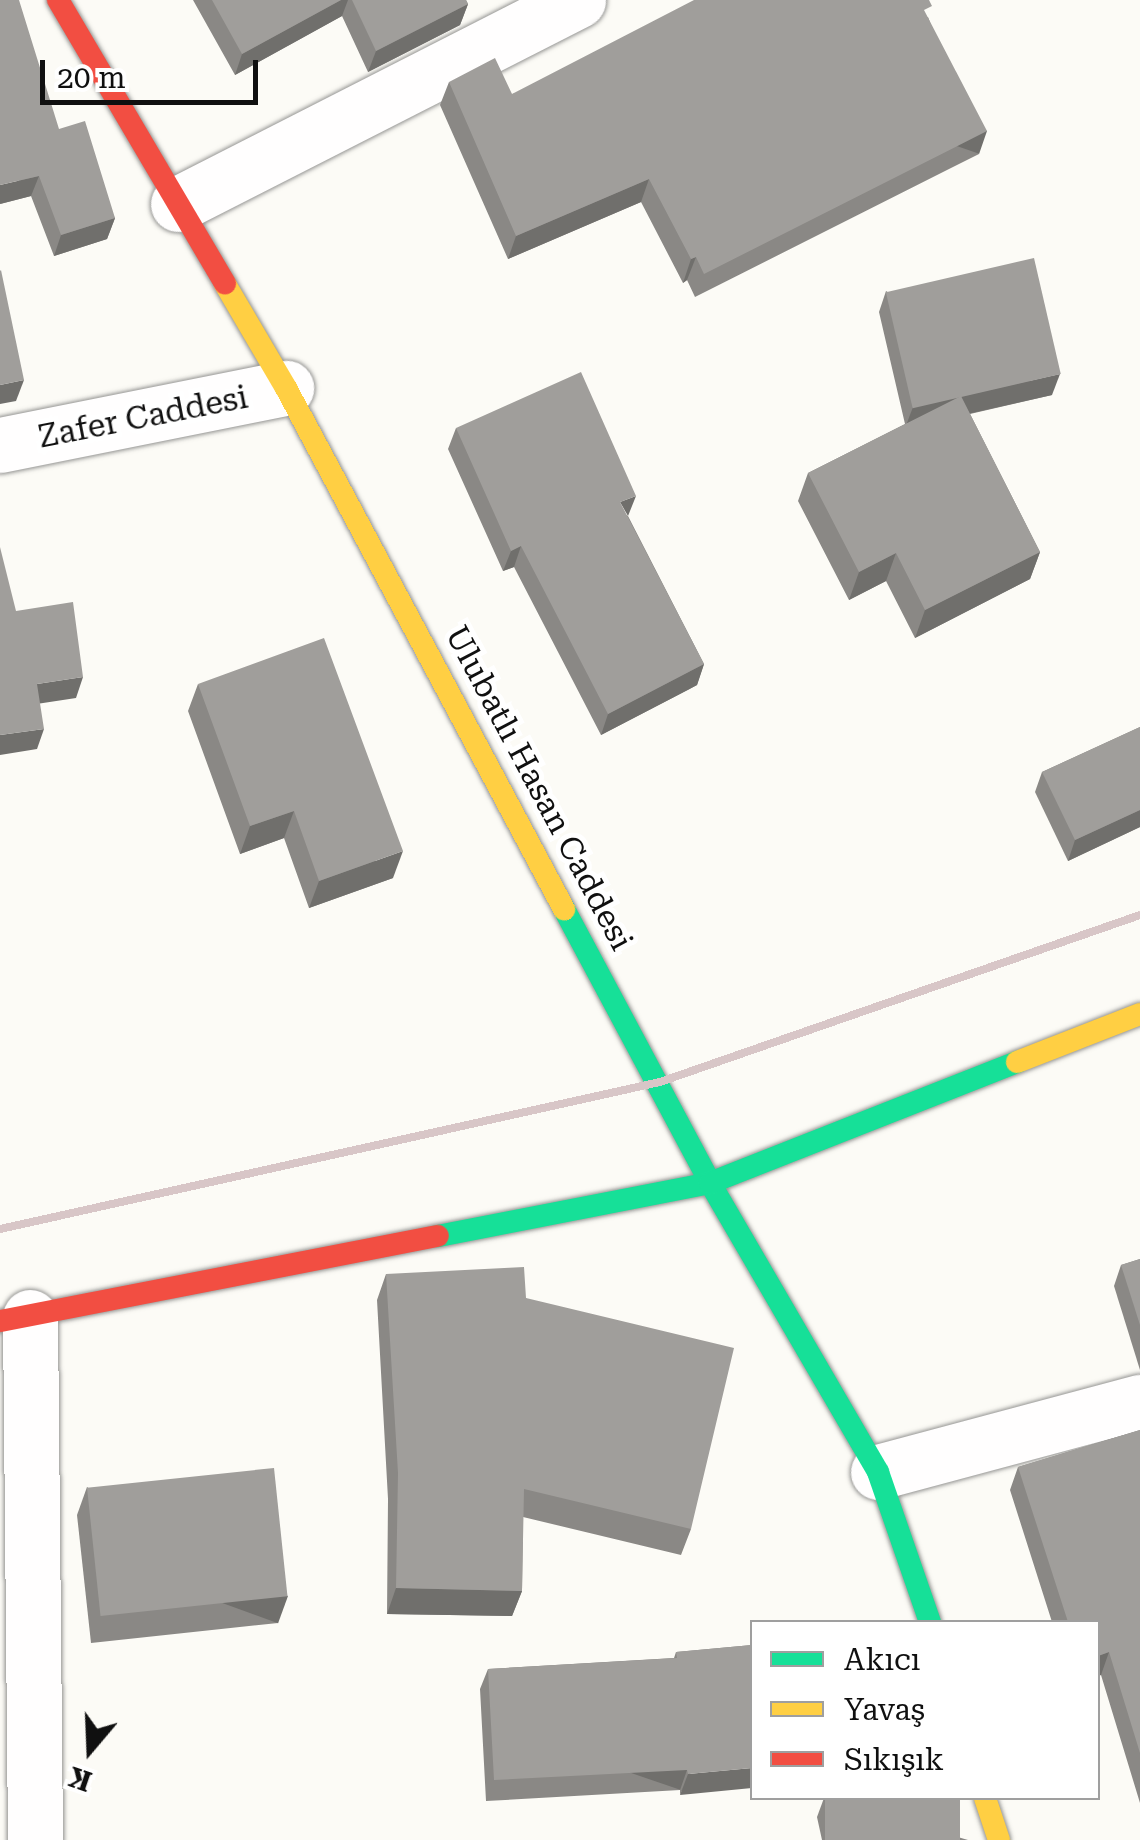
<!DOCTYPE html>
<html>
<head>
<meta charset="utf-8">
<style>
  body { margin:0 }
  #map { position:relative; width:1140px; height:1840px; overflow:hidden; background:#fcfbf6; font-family:"Roboto Serif",serif }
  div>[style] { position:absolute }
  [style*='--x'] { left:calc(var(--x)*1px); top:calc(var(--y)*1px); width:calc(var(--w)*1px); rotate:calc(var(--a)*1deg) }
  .roads { filter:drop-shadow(0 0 2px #969694) drop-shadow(0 0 2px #969694) }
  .street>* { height:55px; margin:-27.5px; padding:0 27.5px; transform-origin:27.5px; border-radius:27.5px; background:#fffefe }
  .fast>* { height:22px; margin:-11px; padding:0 11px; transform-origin:11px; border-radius:11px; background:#16e098 }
  .slow>* { height:22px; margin:-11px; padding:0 11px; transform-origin:11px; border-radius:11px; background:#ffcf43 }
  .jam>* { height:22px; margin:-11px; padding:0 11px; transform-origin:11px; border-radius:11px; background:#f24e42 }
  .rail>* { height:8px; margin:-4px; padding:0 4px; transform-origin:4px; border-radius:4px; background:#d8c6c7 }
  .wall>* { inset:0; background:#8a8885 }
  .shaded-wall>* { inset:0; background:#706f6c; transform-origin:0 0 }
  .building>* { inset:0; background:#a09e9b; transform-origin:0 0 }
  span { translate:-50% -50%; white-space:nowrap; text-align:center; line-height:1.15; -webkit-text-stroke:10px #fff; paint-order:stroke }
  .street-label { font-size:32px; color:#101010 }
  .legend { position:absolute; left:750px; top:1620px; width:350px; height:180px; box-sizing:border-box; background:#fff; border:2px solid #9f9f9f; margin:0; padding:12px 18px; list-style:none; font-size:30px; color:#101010 }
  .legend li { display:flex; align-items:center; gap:20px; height:50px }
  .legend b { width:50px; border:2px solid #9f9f9f }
  .north { position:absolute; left:40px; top:1700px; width:100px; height:100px; -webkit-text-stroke:8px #fff; paint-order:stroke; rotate:199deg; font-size:28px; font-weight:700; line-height:40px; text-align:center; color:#101010 }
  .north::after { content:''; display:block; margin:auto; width:35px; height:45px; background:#101010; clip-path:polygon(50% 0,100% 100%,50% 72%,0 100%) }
  .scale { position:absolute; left:40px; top:60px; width:218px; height:45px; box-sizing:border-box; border:5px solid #101010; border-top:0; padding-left:12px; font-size:30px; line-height:35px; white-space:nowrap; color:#101010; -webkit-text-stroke:8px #fff; paint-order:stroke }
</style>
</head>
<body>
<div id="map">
  <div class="roads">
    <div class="street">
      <i style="--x:178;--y:204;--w:449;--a:-27"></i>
      <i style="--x:0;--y:445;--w:292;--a:-11.3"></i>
      <i style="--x:30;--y:1317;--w:523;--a:89.45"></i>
      <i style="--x:878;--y:1472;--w:271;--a:-15"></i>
    </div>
    <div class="fast">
      <i style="--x:564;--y:909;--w:310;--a:61.9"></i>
      <i style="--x:710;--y:1183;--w:334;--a:59.8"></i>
      <i style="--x:878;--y:1472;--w:159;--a:70.9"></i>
      <i style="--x:438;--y:1236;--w:277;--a:-11"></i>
      <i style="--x:710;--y:1183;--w:330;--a:-21.5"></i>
    </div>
    <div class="slow">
      <i style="--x:225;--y:284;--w:121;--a:59.6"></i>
      <i style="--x:286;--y:388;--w:591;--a:61.92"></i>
      <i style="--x:1017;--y:1062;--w:132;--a:-21.3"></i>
      <i style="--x:985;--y:1798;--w:44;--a:71.6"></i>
    </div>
    <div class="jam">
      <i style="--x:58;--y:0;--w:329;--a:59.5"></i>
      <i style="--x:0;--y:1321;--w:446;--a:-11"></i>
    </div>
  </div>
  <div class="rail">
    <i style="--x:0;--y:1229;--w:676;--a:-12.56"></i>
    <i style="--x:660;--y:1082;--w:508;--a:-19.18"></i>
  </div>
  <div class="wall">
    <i style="clip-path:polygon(193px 0,466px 0,468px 4px,460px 25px,368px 72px,342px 16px,235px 75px)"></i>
    <i style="clip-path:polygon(928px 17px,979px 154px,695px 297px,687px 280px,683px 283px,641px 202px,508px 259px,440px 105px,449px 82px,512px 94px)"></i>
    <i style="clip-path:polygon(59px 129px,115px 218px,107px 239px,54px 256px,31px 196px,0 204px)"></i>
    <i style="clip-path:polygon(886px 291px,1052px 395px,970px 414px,1040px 552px,1030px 579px,915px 638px,886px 581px,849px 600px,798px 501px,808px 473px,905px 424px,879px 312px)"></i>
    <i style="clip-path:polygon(456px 428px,628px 516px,704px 664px,697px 685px,601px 735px,514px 567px,503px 571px,448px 449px)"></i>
    <i style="clip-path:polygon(198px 684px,393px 878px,309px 908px,284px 838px,240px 854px,188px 711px)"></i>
    <i style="clip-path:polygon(1140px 727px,1140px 827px,1068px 861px,1035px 792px,1042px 772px)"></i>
    <i style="clip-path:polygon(1140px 1259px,1140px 1370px,1114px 1286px,1121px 1265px)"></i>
    <i style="clip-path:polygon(386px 1274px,526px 1298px,691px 1529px,681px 1555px,523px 1517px,522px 1591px,512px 1616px,387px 1614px,388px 1499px,377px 1300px)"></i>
    <i style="clip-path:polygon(1140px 1430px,1140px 1803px,1101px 1675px,1098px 1676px,1098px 1622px,1052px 1622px,1010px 1490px,1018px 1467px)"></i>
    <i style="clip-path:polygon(87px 1487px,278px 1623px,91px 1643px,77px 1515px)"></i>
    <i style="clip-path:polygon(752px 1645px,680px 1795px,680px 1790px,486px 1801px,480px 1689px,488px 1669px,674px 1658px,676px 1652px)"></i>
    <i style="clip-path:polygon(824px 1798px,968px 1840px,822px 1840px,817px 1817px)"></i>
  </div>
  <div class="shaded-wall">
    <i style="clip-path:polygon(341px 0,348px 0,342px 16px,235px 75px,242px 54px)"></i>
    <i style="clip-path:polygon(468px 4px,460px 25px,368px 72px,376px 51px)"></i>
    <i style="left:987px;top:131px;width:24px;height:317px;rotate:109deg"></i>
    <i style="clip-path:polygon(39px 176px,31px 196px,0 204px,0 185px)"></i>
    <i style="clip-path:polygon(649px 179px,641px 202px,508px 259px,516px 236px)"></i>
    <i style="clip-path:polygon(115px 218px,107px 239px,54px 256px,61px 235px)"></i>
    <i style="clip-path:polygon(696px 257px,687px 280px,683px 283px,691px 259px)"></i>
    <i style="clip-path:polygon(1060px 374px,1052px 395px,905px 428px,913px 407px)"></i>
    <i style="clip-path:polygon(24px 380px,16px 401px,0 404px,0 385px)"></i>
    <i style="clip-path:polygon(636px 496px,628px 516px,620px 502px)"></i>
    <i style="clip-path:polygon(521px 546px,514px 567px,503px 571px,511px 551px)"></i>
    <i style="clip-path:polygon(1040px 552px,1030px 579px,915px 638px,925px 610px)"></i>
    <i style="clip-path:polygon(896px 553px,886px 581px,849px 600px,859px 572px)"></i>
    <i style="clip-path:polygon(704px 664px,697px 685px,601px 735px,608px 714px)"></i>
    <i style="clip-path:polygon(83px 677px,76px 698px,30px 705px,37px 684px)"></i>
    <i style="clip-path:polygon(44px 729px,37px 749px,0 755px,0 735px)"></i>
    <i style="clip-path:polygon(1140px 810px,1140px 827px,1068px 861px,1075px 840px)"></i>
    <i style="clip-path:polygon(294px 811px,284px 838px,240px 854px,250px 826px)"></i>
    <i style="clip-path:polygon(403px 851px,393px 878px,309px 908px,319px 881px)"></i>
    <i style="clip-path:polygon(396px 1588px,522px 1591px,512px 1616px,387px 1614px)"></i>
    <i style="left:288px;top:1596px;width:29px;height:188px;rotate:110deg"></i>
    <i style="clip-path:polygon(1109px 1652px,1101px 1675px,1098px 1676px,1098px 1656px)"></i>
    <i style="clip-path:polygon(752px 1768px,752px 1788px,680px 1795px,688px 1774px)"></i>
    <i style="left:687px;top:1770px;width:21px;height:193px;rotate:109deg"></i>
  </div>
  <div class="building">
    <i style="clip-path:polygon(0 0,19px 0,59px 129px,85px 121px,115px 218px,61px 235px,39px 176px,0 185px)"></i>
    <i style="clip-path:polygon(212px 0,341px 0,242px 54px)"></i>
    <i style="clip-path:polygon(352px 0,466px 0,468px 4px,376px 51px)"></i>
    <i style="clip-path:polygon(694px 0,929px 0,932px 6px,924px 10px,987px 131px,704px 274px,696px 257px,691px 259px,649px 179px,516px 236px,449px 82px,495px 58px,512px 94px)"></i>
    <i style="left:1034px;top:258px;width:119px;height:152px;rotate:77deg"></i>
    <i style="clip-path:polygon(1px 270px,24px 380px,0 385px,0 271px)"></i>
    <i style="clip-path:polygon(581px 372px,636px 496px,620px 502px,704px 664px,608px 714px,521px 546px,511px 551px,456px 428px)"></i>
    <i style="clip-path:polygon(961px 396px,1040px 552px,925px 610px,896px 553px,859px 572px,808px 473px)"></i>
    <i style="clip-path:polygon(0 547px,16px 611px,73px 602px,83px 677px,37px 684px,44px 729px,0 735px)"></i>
    <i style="clip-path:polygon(324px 638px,403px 851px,319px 881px,294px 811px,250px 826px,198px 684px)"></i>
    <i style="clip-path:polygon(1140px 727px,1140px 810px,1075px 840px,1042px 772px)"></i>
    <i style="clip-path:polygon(1140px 1259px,1140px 1325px,1121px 1265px)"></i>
    <i style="clip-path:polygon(524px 1267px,526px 1298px,734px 1348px,691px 1529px,524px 1489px,522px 1591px,396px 1588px,398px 1473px,386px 1274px)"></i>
    <i style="clip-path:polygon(1140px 1430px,1140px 1753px,1109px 1652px,1098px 1656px,1098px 1622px,1068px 1622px,1018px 1467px)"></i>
    <i style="left:274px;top:1468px;width:129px;height:188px;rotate:84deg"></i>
    <i style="clip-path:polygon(752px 1645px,752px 1768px,688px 1774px,687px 1770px,494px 1780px,488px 1669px,677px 1658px,676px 1652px)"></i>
    <i style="left:825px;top:1798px;width:135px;height:43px"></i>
  </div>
  <div class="street-label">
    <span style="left:143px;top:417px;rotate:-11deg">Zafer Caddesi</span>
    <span style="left:539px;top:788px;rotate:62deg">Ulubatlı Hasan Caddesi</span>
  </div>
  <ul class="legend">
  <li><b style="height:12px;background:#16e098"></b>Akıcı</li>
  <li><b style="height:12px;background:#ffcf43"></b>Yavaş</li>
  <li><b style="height:12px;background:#f24e42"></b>Sıkışık</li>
  </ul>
  <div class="north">K</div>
  <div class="scale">20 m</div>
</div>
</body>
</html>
